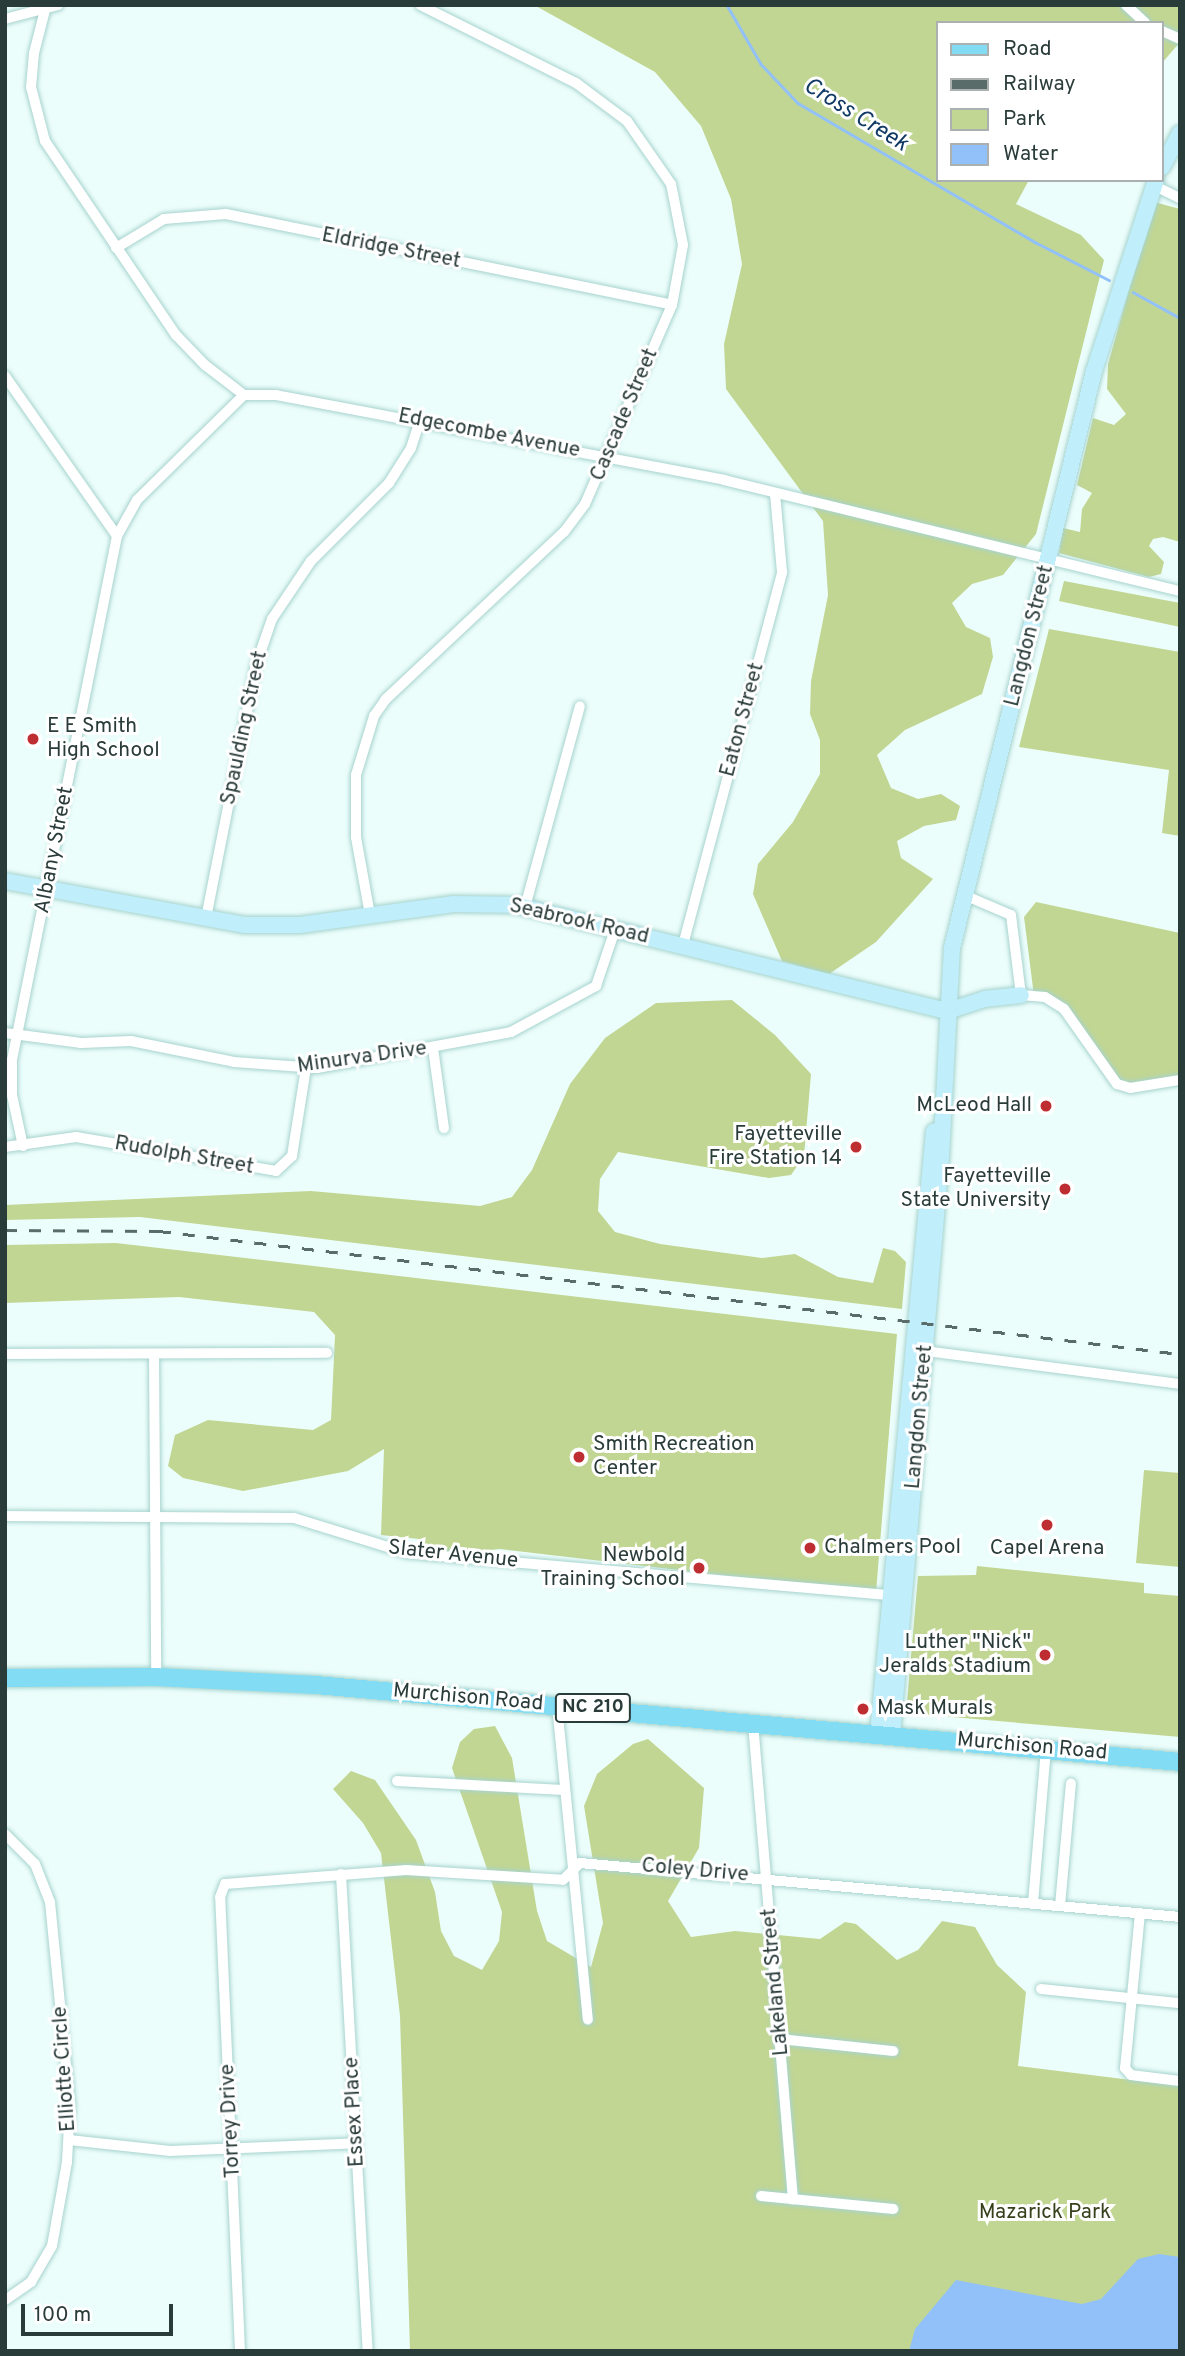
<!DOCTYPE html>
<html>
<head>
<meta charset="utf-8">
<style>
  body { margin:0 }
  #map { position:relative; width:1185px; height:2356px; overflow:hidden; background:#ecfefc; font-family:Overpass,sans-serif }
  div>[style] { position:absolute }
  [style*='--x'] { left:calc(var(--x)*1px); top:calc(var(--y)*1px); width:calc(var(--w)*1px); rotate:calc(var(--a)*1deg) }
  .green>* { inset:0; background:#c1d693 }
  .water>* { inset:0; background:#92c1f9 }
  .stream>* { height:2.5px; margin:-1.25px; padding:0 1.25px; transform-origin:1.25px; border-radius:1.25px; background:#92c1f9 }
  .roads { filter:drop-shadow(0 0 2px #a7d3ce) drop-shadow(0 0 2px #a7d3ce) }
  .street>* { height:10px; margin:-5px; padding:0 5px; transform-origin:5px; border-radius:5px; background:#fff }
  .secondary>* { height:16px; margin:-8px; padding:0 8px; transform-origin:8px; border-radius:8px; background:#c0eefa }
  .primary>* { height:18px; margin:-9px; padding:0 9px; transform-origin:9px; border-radius:9px; background:#81dcf4 }
  .rail>* { height:2.5px; margin-top:-1.25px; transform-origin:0; background:repeating-linear-gradient(90deg,#5a6c6a 0 12px,transparent 0 24px) }
  .dots>* { width:19px; height:19px; translate:-50% -50%; box-sizing:border-box; border:4px solid #fff; border-radius:50% }
  span { translate:-50% -50%; white-space:nowrap; text-align:center; line-height:1.15; -webkit-text-stroke:6px #fff; paint-order:stroke }
  .shield-label span { padding:2px 5px; background:#fff; border:2px solid; border-radius:5px; -webkit-text-stroke-width:0 }
  .shield-label { font-size:19px; color:#2a3c3a; font-weight:700 }
  .street-label { font-size:21px; color:#2a3c3a }
  .poi-label { font-size:21px; color:#2a3c3a }
  .left { translate:0 -50%; text-align:left }
  .right { translate:-100% -50%; text-align:right }
  .park-label { font-size:21px; color:#36401b }
  .water-label { font-size:23px; color:#103965; font-style:italic }
  .frame { position:absolute; inset:0; border:7px solid #2a3c3a; pointer-events:none }
  .legend { position:absolute; left:936px; top:21px; width:228px; height:161px; box-sizing:border-box; background:#fff; border:2px solid #aab1b0; margin:0; padding:9px 12px; list-style:none; font-size:21px; color:#2a3c3a }
  .legend li { display:flex; align-items:center; gap:14px; height:35px }
  .legend b { width:35px; border:2px solid #aab1b0 }
  .scale { position:absolute; left:21px; top:2304px; width:152px; height:32px; box-sizing:border-box; border:4px solid #2a3c3a; border-top:0; padding-left:9px; font-size:21px; line-height:24px; white-space:nowrap; color:#2a3c3a; -webkit-text-stroke:5px #fff; paint-order:stroke }
</style>
</head>
<body>
<div id="map">
  <div class="green">
    <i style="clip-path:polygon(534px 5px,1180px 5px,1180px 42px,1162px 63px,1162px 23px,938px 23px,938px 180px,1029px 180px,1016px 204px,1081px 235px,1104px 260px,1036px 534px,1003px 575px,972px 584px,952px 603px,966px 627px,990px 638px,993px 657px,982px 694px,905px 730px,877px 755px,891px 788px,918px 799px,941px 794px,960px 806px,956px 820px,924px 826px,897px 841px,901px 858px,933px 879px,876px 942px,829px 974px,782px 961px,753px 894px,758px 864px,793px 822px,820px 774px,820px 740px,810px 714px,811px 681px,828px 595px,823px 521px,726px 389px,724px 344px,742px 264px,731px 199px,701px 126px,655px 72px)"></i>
    <i style="clip-path:polygon(1154px 202px,1180px 209px,1180px 542px,1163px 537px,1153px 539px,1149px 546px,1164px 562px,1161px 574px,1149px 577px,1059px 553px,1063px 528px,1080px 532px,1082px 509px,1092px 493px,1077px 485px,1093px 418px,1114px 425px,1126px 414px,1107px 389px,1108px 364px)"></i>
    <i style="clip-path:polygon(1064px 581px,1180px 603px,1180px 627px,1059px 601px)"></i>
    <i style="clip-path:polygon(1049px 629px,1180px 652px,1180px 836px,1162px 833px,1169px 770px,1019px 747px)"></i>
    <i style="clip-path:polygon(1036px 902px,1180px 933px,1180px 1080px,1117px 1084px,1064px 1010px,1034px 996px,1024px 917px)"></i>
    <i style="clip-path:polygon(732px 1000px,775px 1035px,811px 1074px,804px 1156px,791px 1175px,769px 1178px,618px 1152px,600px 1179px,598px 1211px,615px 1232px,660px 1244px,762px 1258px,795px 1254px,838px 1277px,873px 1283px,883px 1248px,895px 1251px,906px 1262px,902px 1309px,140px 1217px,5px 1220px,5px 1205px,311px 1191px,480px 1206px,512px 1197px,532px 1170px,570px 1084px,605px 1038px,656px 1003px)"></i>
    <i style="clip-path:polygon(116px 1243px,897px 1334px,876px 1593px,500px 1549px,436px 1555px,419px 1539px,381px 1535px,384px 1449px,348px 1471px,243px 1491px,183px 1478px,168px 1466px,175px 1435px,208px 1420px,313px 1430px,331px 1420px,335px 1335px,314px 1312px,179px 1297px,5px 1303px,5px 1245px)"></i>
    <i style="clip-path:polygon(1144px 1470px,1180px 1473px,1180px 1567px,1136px 1563px)"></i>
    <i style="clip-path:polygon(977px 1566px,1144px 1583px,1144px 1593px,1180px 1596px,1180px 1737px,906px 1713px,918px 1576px,976px 1575px)"></i>
    <i style="clip-path:polygon(495px 1726px,512px 1758px,537px 1911px,547px 1941px,591px 1967px,603px 1923px,584px 1806px,597px 1774px,633px 1744px,648px 1739px,704px 1788px,699px 1848px,668px 1901px,691px 1937px,735px 1931px,820px 1939px,845px 1922px,856px 1924px,897px 1960px,918px 1950px,942px 1921px,975px 1927px,997px 1965px,1026px 1992px,1018px 2066px,1180px 2086px,1180px 2351px,410px 2351px,400px 2016px,381px 1853px,363px 1823px,333px 1789px,351px 1771px,375px 1780px,416px 1840px,435px 1892px,441px 1931px,454px 1956px,482px 1970px,499px 1941px,502px 1912px,452px 1768px,460px 1742px,474px 1729px)"></i>
  </div>
  <div class="water">
    <i style="clip-path:polygon(1159px 2254px,1180px 2257px,1180px 2351px,909px 2351px,915px 2329px,956px 2280px,1082px 2304px,1101px 2299px,1138px 2259px)"></i>
  </div>
  <div class="stream">
    <i style="--x:727;--y:5;--w:68;--a:60"></i>
    <i style="--x:761;--y:64;--w:54;--a:46.5"></i>
    <i style="--x:798;--y:103;--w:277;--a:30.4"></i>
    <i style="--x:1037;--y:243;--w:81;--a:27.2"></i>
    <i style="--x:1133;--y:292;--w:54;--a:29"></i>
  </div>
  <div class="roads">
    <div class="street">
      <i style="--x:1126;--y:5;--w:26;--a:43"></i>
      <i style="--x:45;--y:10;--w:44;--a:104.3"></i>
      <i style="--x:34;--y:53;--w:34;--a:95"></i>
      <i style="--x:31;--y:87;--w:56;--a:75.5"></i>
      <i style="--x:45;--y:141;--w:234;--a:56"></i>
      <i style="--x:176;--y:335;--w:42;--a:46"></i>
      <i style="--x:205;--y:365;--w:49;--a:37.6"></i>
      <i style="--x:244;--y:395;--w:32;--a:0"></i>
      <i style="--x:276;--y:395;--w:456;--a:10.7"></i>
      <i style="--x:724;--y:480;--w:469;--a:13.7"></i>
      <i style="--x:5;--y:19;--w:55;--a:-14.8"></i>
      <i style="--x:1162;--y:31;--w:20;--a:24"></i>
      <i style="--x:1153;--y:185;--w:30;--a:26"></i>
      <i style="--x:116;--y:248;--w:56;--a:-31.1"></i>
      <i style="--x:164;--y:219;--w:62;--a:-4.6"></i>
      <i style="--x:226;--y:214;--w:455;--a:11.5"></i>
      <i style="--x:5;--y:376;--w:195;--a:55"></i>
      <i style="--x:964;--y:895;--w:51;--a:23.1"></i>
      <i style="--x:1011;--y:915;--w:81;--a:82.9"></i>
      <i style="--x:1021;--y:995;--w:24;--a:5"></i>
      <i style="--x:1045;--y:997;--w:22;--a:32"></i>
      <i style="--x:1064;--y:1009;--w:92;--a:54.8"></i>
      <i style="--x:1117;--y:1084;--w:14;--a:17"></i>
      <i style="--x:1130;--y:1088;--w:51;--a:-9.1"></i>
      <i style="--x:525;--y:907;--w:208;--a:-74.7"></i>
      <i style="--x:370;--y:915;--w:79;--a:-100.2"></i>
      <i style="--x:356;--y:837;--w:62;--a:-90"></i>
      <i style="--x:356;--y:775;--w:62;--a:-73"></i>
      <i style="--x:374;--y:716;--w:21;--a:-55"></i>
      <i style="--x:386;--y:699;--w:244;--a:-43.2"></i>
      <i style="--x:564;--y:532;--w:35;--a:-53"></i>
      <i style="--x:585;--y:504;--w:217;--a:-66.4"></i>
      <i style="--x:672;--y:305;--w:61;--a:-79.6"></i>
      <i style="--x:683;--y:245;--w:62;--a:-101.1"></i>
      <i style="--x:671;--y:184;--w:77;--a:-124.9"></i>
      <i style="--x:627;--y:121;--w:64;--a:-143.3"></i>
      <i style="--x:576;--y:83;--w:174;--a:-153.4"></i>
      <i style="--x:206;--y:918;--w:258;--a:-78.8"></i>
      <i style="--x:256;--y:665;--w:49;--a:-70.8"></i>
      <i style="--x:272;--y:619;--w:70;--a:-56.1"></i>
      <i style="--x:311;--y:561;--w:110;--a:-45"></i>
      <i style="--x:389;--y:483;--w:41;--a:-57.8"></i>
      <i style="--x:411;--y:448;--w:29;--a:-72"></i>
      <i style="--x:683;--y:945;--w:386;--a:-75.1"></i>
      <i style="--x:782;--y:572;--w:79;--a:-95.1"></i>
      <i style="--x:5;--y:1033;--w:77;--a:7.5"></i>
      <i style="--x:81;--y:1043;--w:50;--a:-2.3"></i>
      <i style="--x:131;--y:1041;--w:105;--a:11.5"></i>
      <i style="--x:234;--y:1062;--w:83;--a:4.1"></i>
      <i style="--x:317;--y:1068;--w:197;--a:-10.5"></i>
      <i style="--x:511;--y:1032;--w:97;--a:-28.4"></i>
      <i style="--x:596;--y:986;--w:59;--a:-71.3"></i>
      <i style="--x:433;--y:1048;--w:81;--a:82.2"></i>
      <i style="--x:23;--y:1146;--w:52;--a:-102.2"></i>
      <i style="--x:12;--y:1095;--w:35;--a:-90"></i>
      <i style="--x:12;--y:1060;--w:534;--a:-78.67"></i>
      <i style="--x:117;--y:536;--w:41;--a:-60.9"></i>
      <i style="--x:137;--y:500;--w:150;--a:-44.5"></i>
      <i style="--x:5;--y:1147;--w:72;--a:-8"></i>
      <i style="--x:76;--y:1137;--w:203;--a:9.6"></i>
      <i style="--x:276;--y:1171;--w:22;--a:-43"></i>
      <i style="--x:292;--y:1156;--w:89;--a:-81"></i>
      <i style="--x:918;--y:1350;--w:264;--a:7.4"></i>
      <i style="--x:5;--y:1354;--w:322;--a:-0.2"></i>
      <i style="--x:154;--y:1354;--w:323;--a:89.6"></i>
      <i style="--x:5;--y:1516;--w:289;--a:0.4"></i>
      <i style="--x:294;--y:1518;--w:118;--a:17.2"></i>
      <i style="--x:407;--y:1553;--w:489;--a:5"></i>
      <i style="--x:557;--y:1705;--w:316;--a:84.4"></i>
      <i style="--x:753;--y:1723;--w:478;--a:85.2"></i>
      <i style="--x:397;--y:1781;--w:166;--a:3.1"></i>
      <i style="--x:5;--y:1834;--w:42;--a:45"></i>
      <i style="--x:35;--y:1864;--w:41;--a:68.5"></i>
      <i style="--x:50;--y:1902;--w:205;--a:84.4"></i>
      <i style="--x:70;--y:2106;--w:56;--a:93.1"></i>
      <i style="--x:67;--y:2162;--w:85;--a:100.1"></i>
      <i style="--x:52;--y:2246;--w:42;--a:120.3"></i>
      <i style="--x:31;--y:2282;--w:32;--a:145"></i>
      <i style="--x:341;--y:1874;--w:478;--a:86.8"></i>
      <i style="--x:1033;--y:1903;--w:157;--a:-85.2"></i>
      <i style="--x:1060;--y:1906;--w:123;--a:-84.9"></i>
      <i style="--x:1140;--y:1913;--w:156;--a:95.5"></i>
      <i style="--x:1125;--y:2068;--w:9;--a:49"></i>
      <i style="--x:1131;--y:2075;--w:49;--a:7"></i>
      <i style="--x:1041;--y:1989;--w:140;--a:5.8"></i>
      <i style="--x:780;--y:2039;--w:114;--a:6.1"></i>
      <i style="--x:69;--y:2140;--w:102;--a:6.2"></i>
      <i style="--x:170;--y:2151;--w:187;--a:-2.4"></i>
      <i style="--x:761;--y:2196;--w:133;--a:5.6"></i>
      <i style="--x:240;--y:2351;--w:454;--a:-92.5"></i>
      <i style="--x:220;--y:1897;--w:14;--a:-69"></i>
      <i style="--x:225;--y:1884;--w:182;--a:-4.4"></i>
      <i style="--x:406;--y:1870;--w:157;--a:3.6"></i>
      <i style="--x:563;--y:1880;--w:24;--a:-45"></i>
      <i style="--x:580;--y:1863;--w:602;--a:5.14"></i>
    </div>
    <div class="secondary">
      <i style="--x:1162;--y:167;--w:38;--a:-62"></i>
      <i style="--x:5;--y:881;--w:243;--a:10.4"></i>
      <i style="--x:244;--y:925;--w:56;--a:0"></i>
      <i style="--x:300;--y:925;--w:155;--a:-7.8"></i>
      <i style="--x:454;--y:904;--w:61;--a:0.9"></i>
      <i style="--x:515;--y:905;--w:446;--a:13.8"></i>
      <i style="--x:948;--y:1011;--w:38;--a:-18"></i>
      <i style="--x:984;--y:999;--w:37;--a:-6"></i>
      <i style="--x:878;--y:1734;--w:605;--a:-84.69"></i>
      <i style="--x:892;--y:1735;--w:580;--a:-85.15"></i>
      <i style="--x:941;--y:1157;--w:209;--a:-87"></i>
      <i style="--x:952;--y:948;--w:594;--a:-76.17"></i>
      <i style="--x:1094;--y:371;--w:201;--a:-72"></i>
    </div>
    <div class="primary">
      <i style="--x:5;--y:1678;--w:151;--a:-0.4"></i>
      <i style="--x:156;--y:1677;--w:160;--a:2.9"></i>
      <i style="--x:316;--y:1685;--w:867;--a:5.09"></i>
    </div>
  </div>
  <div class="rail">
    <i style="--x:5;--y:1230;--w:154;--a:0.4"></i>
    <i style="--x:159;--y:1231;--w:1028;--a:6.87"></i>
  </div>
  <div class="dots">
    <i style="left:33px;top:739px;background:#bd2d32"></i>
    <i style="left:1046px;top:1106px;background:#bd2d32"></i>
    <i style="left:856px;top:1147px;background:#bd2d32"></i>
    <i style="left:1065px;top:1189px;background:#bd2d32"></i>
    <i style="left:579px;top:1457px;background:#bd2d32"></i>
    <i style="left:1047px;top:1525px;background:#bd2d32"></i>
    <i style="left:810px;top:1548px;background:#bd2d32"></i>
    <i style="left:699px;top:1568px;background:#bd2d32"></i>
    <i style="left:1045px;top:1655px;background:#bd2d32"></i>
    <i style="left:863px;top:1709px;background:#bd2d32"></i>
  </div>
  <div class="shield-label">
    <span style="left:593px;top:1708px">NC 210</span>
  </div>
  <div class="street-label">
    <span style="left:391px;top:249px;rotate:11deg">Eldridge Street</span>
    <span style="left:625px;top:415px;rotate:-67deg">Cascade Street</span>
    <span style="left:489px;top:434px;rotate:11deg">Edgecombe Avenue</span>
    <span style="left:1030px;top:636px;rotate:-76deg">Langdon Street</span>
    <span style="left:743px;top:720px;rotate:-75deg">Eaton Street</span>
    <span style="left:245px;top:728px;rotate:-78deg">Spaulding Street</span>
    <span style="left:55px;top:850px;rotate:-79deg">Albany Street</span>
    <span style="left:579px;top:922px;rotate:13deg">Seabrook Road</span>
    <span style="left:362px;top:1058px;rotate:-8deg">Minurva Drive</span>
    <span style="left:184px;top:1156px;rotate:10deg">Rudolph Street</span>
    <span style="left:920px;top:1417px;rotate:-85deg">Langdon Street</span>
    <span style="left:453px;top:1555px;rotate:6deg">Slater Avenue</span>
    <span style="left:468px;top:1698px;rotate:5deg">Murchison Road</span>
    <span style="left:1032px;top:1747px;rotate:5deg">Murchison Road</span>
    <span style="left:695px;top:1871px;rotate:5deg">Coley Drive</span>
    <span style="left:776px;top:1982px;rotate:-95deg">Lakeland Street</span>
    <span style="left:65px;top:2069px;rotate:-94deg">Elliotte Circle</span>
    <span style="left:355px;top:2112px;rotate:-93deg">Essex Place</span>
    <span style="left:231px;top:2121px;rotate:-93deg">Torrey Drive</span>
  </div>
  <div class="poi-label">
    <span class="left" style="left:47px;top:739px">E E Smith<br>High School</span>
    <span class="right" style="left:1032px;top:1106px">McLeod Hall</span>
    <span class="right" style="left:842px;top:1147px">Fayetteville<br>Fire Station 14</span>
    <span class="right" style="left:1051px;top:1189px">Fayetteville<br>State University</span>
    <span class="left" style="left:593px;top:1457px">Smith Recreation<br>Center</span>
    <span class="left" style="left:824px;top:1548px">Chalmers Pool</span>
    <span style="left:1047px;top:1549px">Capel Arena</span>
    <span class="right" style="left:685px;top:1568px">Newbold<br>Training School</span>
    <span class="right" style="left:1031px;top:1655px">Luther "Nick"<br>Jeralds Stadium</span>
    <span class="left" style="left:877px;top:1709px">Mask Murals</span>
  </div>
  <div class="park-label">
    <span style="left:1045px;top:2213px">Mazarick Park</span>
  </div>
  <div class="water-label">
    <span style="left:855px;top:116px;rotate:32deg">Cross Creek</span>
  </div>
  <div class="frame"></div>
  <ul class="legend">
  <li><b style="height:9px;background:#81dcf4"></b>Road</li>
  <li><b style="height:9px;background:#5a6c6a"></b>Railway</li>
  <li><b style="height:19px;background:#c1d693"></b>Park</li>
  <li><b style="height:19px;background:#92c1f9"></b>Water</li>
  </ul>
  <div class="scale">100 m</div>
</div>
</body>
</html>
